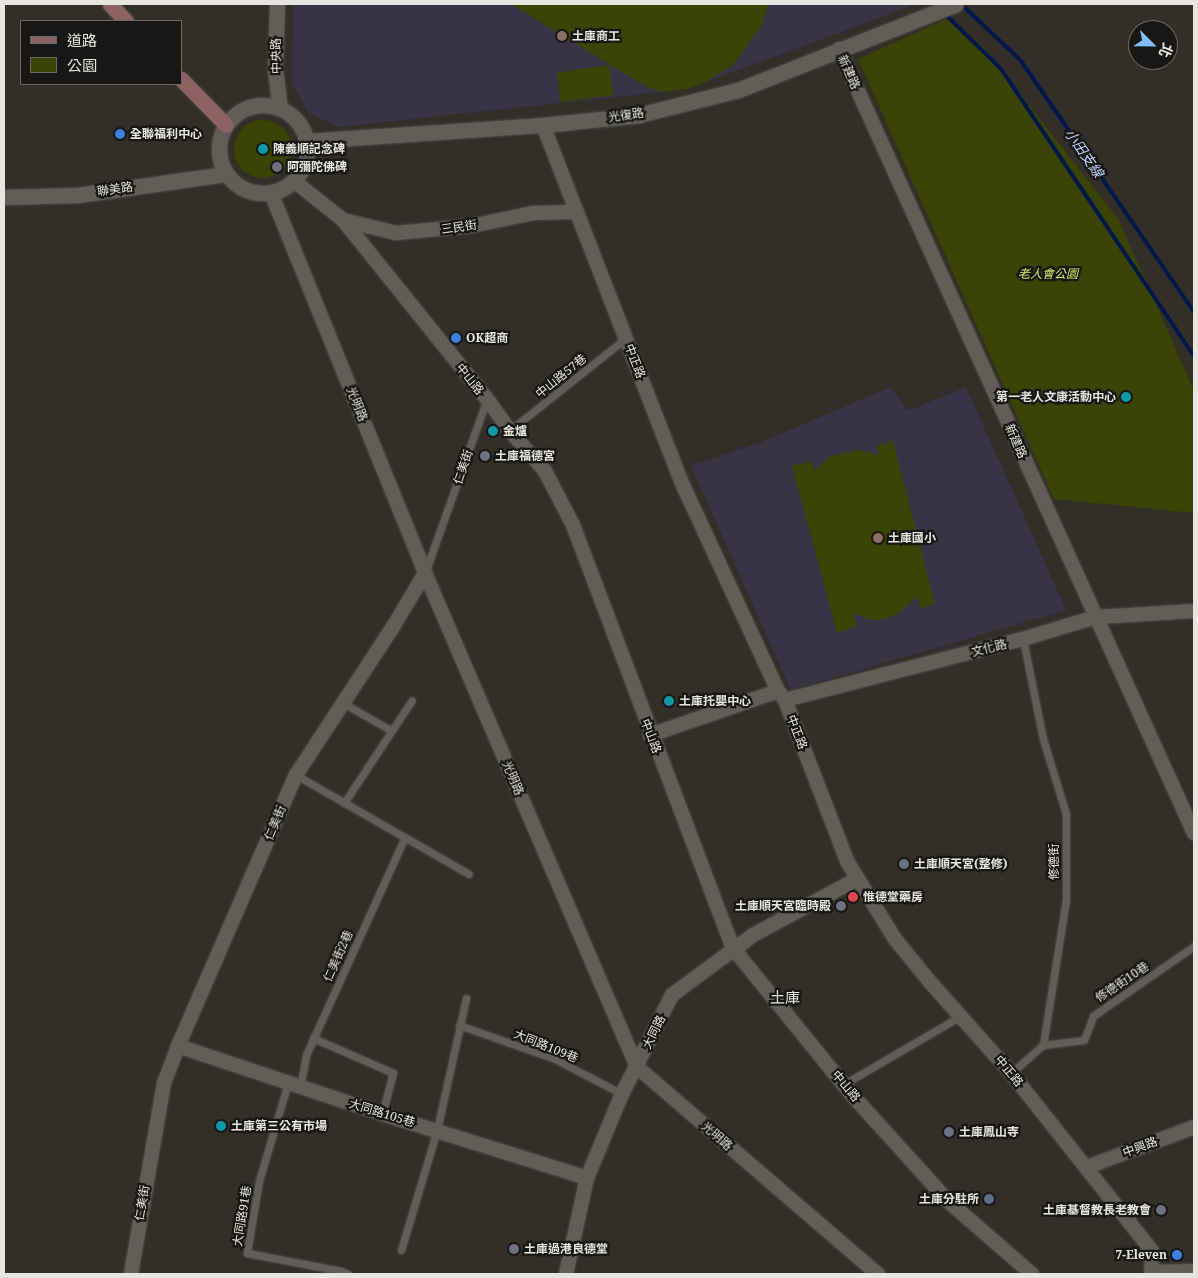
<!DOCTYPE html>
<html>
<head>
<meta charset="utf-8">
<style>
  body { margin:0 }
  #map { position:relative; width:1198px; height:1278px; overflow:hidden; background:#322f29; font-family:"Noto Serif","Noto Sans TC",serif }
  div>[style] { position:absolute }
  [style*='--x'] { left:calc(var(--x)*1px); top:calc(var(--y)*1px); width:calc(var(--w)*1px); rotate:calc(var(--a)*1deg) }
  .education>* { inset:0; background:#383445 }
  .green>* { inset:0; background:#3a4404; transform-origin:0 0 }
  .round { border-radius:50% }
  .stream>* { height:4px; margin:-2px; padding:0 2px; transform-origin:2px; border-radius:2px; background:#01184b }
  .roads { filter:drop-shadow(0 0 1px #4e4d48) drop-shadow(0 0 1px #4e4d48) }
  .service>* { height:7px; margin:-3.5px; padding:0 3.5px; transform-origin:3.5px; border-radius:3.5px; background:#605e57 }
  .minor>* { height:14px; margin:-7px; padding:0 7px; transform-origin:7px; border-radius:7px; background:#605e57 }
  .tertiary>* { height:15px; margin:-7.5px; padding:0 7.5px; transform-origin:7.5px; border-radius:7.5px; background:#605e57 }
  .tertiary>.ring { margin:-7.5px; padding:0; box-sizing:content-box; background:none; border:15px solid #605e57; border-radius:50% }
  .secondary>* { height:15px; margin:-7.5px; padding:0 7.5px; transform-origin:7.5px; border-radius:7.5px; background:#8e6260 }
  .dots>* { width:14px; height:14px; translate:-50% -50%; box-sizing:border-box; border:2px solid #181715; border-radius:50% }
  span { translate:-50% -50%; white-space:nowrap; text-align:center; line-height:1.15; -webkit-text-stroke:4.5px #181715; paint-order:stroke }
  .poi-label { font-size:12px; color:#e6e5e1; font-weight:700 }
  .left { translate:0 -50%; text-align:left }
  .right { translate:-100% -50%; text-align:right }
  .street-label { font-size:12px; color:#e6e5e1 }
  .park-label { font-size:12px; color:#cfe96a; font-style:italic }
  .water-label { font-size:14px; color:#bdd5fd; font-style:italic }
  .quarter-label { font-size:15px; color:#e6e5e1 }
  .frame { position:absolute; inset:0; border:5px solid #e6e5e1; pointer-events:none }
  .legend { position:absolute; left:20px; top:20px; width:162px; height:65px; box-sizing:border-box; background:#181715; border:1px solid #6a6967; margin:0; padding:6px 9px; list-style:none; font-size:15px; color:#e6e5e1 }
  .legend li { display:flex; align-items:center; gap:10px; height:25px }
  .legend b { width:25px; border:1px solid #6a6967 }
  .north { position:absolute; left:1128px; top:20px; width:50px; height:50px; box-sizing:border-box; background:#181715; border:1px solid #6a6967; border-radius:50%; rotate:113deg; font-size:14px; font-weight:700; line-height:20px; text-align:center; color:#e6e5e1 }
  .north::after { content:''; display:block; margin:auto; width:18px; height:22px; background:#81bdfa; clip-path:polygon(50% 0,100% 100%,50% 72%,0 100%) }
</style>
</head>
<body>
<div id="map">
  <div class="education">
    <i style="clip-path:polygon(293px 4px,916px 4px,687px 89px,339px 127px,309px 113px,292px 84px)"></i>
    <i style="clip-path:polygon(891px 387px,908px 411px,966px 387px,1066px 610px,791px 690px,691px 466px,759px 443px)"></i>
  </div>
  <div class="green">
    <i style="clip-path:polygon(511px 4px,769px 4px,760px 28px,734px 64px,704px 83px,687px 89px,662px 92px,645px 86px)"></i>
    <i style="clip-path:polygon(951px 17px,984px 48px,1119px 220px,1194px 391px,1194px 513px,1054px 499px,858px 59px)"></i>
    <i style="left:609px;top:65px;width:30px;height:53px;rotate:82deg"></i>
    <i class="round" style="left:234px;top:120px;width:58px;height:58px"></i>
    <i style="clip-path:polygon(893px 441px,935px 604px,921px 608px,917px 596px,898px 614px,885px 619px,872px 620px,853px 613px,857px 626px,837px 633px,792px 466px,812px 461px,815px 471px,830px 456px,858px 450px,879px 455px,877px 446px)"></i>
  </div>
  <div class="stream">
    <i style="--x:961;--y:4;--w:83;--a:43.5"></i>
    <i style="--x:1021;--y:61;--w:305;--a:55.4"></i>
    <i style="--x:945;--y:14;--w:78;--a:44.5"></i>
    <i style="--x:1001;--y:69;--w:346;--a:56.1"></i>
  </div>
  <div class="roads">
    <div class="service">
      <i style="--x:509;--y:431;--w:149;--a:-38.5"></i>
      <i style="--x:426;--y:570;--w:182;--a:-70.4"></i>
      <i style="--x:343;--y:703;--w:56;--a:29.7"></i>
      <i style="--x:296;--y:775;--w:199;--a:29.8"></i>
      <i style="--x:344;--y:803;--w:123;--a:-56.6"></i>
      <i style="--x:459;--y:1025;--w:102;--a:19.5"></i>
      <i style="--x:555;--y:1059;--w:76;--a:27.6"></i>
      <i style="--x:313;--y:1038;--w:87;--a:23.6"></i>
      <i style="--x:393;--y:1073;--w:42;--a:105"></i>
      <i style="--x:1043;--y:1045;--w:41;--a:-7"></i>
      <i style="--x:1084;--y:1040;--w:26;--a:-69"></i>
      <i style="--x:1093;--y:1016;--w:123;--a:-34.7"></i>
      <i style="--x:1011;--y:1073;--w:43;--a:-41.2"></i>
      <i style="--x:1043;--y:1045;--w:147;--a:-81"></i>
      <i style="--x:1066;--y:900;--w:86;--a:-90"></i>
      <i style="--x:1066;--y:814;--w:78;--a:-107"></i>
      <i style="--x:1043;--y:739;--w:102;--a:-101.3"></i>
      <i style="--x:288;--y:1083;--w:102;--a:106.5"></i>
      <i style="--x:259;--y:1181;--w:73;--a:99.5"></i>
      <i style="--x:247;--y:1253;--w:96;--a:10.8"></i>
      <i style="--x:341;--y:1271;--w:8;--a:23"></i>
      <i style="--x:844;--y:1084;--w:135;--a:-30.2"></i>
      <i style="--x:300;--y:1087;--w:33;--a:-79"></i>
      <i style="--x:306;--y:1055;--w:239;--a:-65.6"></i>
      <i style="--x:401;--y:1250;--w:125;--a:-73.3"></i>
      <i style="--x:437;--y:1130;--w:135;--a:-77.6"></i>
    </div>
    <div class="minor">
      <i style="--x:839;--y:49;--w:861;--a:65.64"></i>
      <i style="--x:543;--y:125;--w:382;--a:68.8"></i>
      <i style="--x:681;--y:481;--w:231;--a:65.2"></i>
      <i style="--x:778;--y:691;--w:11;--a:52"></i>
      <i style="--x:785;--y:700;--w:173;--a:68.9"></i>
      <i style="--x:847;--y:861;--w:92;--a:58.4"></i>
      <i style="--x:895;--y:939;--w:55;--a:50.9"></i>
      <i style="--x:930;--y:982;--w:122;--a:48.3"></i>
      <i style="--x:1011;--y:1073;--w:227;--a:51.6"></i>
      <i style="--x:1152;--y:1251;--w:23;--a:92"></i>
      <i style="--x:294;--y:181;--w:63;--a:38.5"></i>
      <i style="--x:343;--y:220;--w:230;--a:51.2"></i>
      <i style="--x:487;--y:399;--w:39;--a:54"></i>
      <i style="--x:510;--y:431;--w:53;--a:48.8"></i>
      <i style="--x:545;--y:471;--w:61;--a:62.6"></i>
      <i style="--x:573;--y:525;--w:452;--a:69.3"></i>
      <i style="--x:733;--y:948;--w:189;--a:51"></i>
      <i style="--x:852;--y:1095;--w:143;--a:47.8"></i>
      <i style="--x:948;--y:1201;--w:111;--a:41"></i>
      <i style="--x:271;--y:193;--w:410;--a:67.9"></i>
      <i style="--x:425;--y:573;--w:538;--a:66.77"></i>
      <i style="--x:637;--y:1067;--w:318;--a:40.7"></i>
      <i style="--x:343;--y:220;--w:55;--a:13.8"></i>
      <i style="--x:396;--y:233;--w:75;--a:-5.3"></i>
      <i style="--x:471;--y:226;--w:63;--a:-11.8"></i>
      <i style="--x:533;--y:213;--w:44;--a:-1.3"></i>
      <i style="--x:785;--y:700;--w:246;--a:-14.4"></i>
      <i style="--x:1023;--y:639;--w:76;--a:-16.8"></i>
      <i style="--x:1096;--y:617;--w:98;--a:-3.5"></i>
      <i style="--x:650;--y:735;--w:135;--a:-19"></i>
      <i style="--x:178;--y:1046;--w:215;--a:18.4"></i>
      <i style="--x:382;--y:1114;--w:215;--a:17.3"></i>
      <i style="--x:1087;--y:1167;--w:114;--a:-20.5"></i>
      <i style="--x:1151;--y:1272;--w:43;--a:-1.3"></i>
      <i style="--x:131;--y:1274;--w:194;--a:-80.2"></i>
      <i style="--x:164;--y:1083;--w:40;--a:-69"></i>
      <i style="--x:178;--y:1046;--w:296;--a:-66.5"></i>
      <i style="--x:296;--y:775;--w:177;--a:-56.8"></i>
      <i style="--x:393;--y:627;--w:63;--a:-59.3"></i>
      <i style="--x:566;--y:1274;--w:98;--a:-77.7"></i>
      <i style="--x:587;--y:1178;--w:91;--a:-67.4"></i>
      <i style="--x:622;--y:1094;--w:111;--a:-63.2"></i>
      <i style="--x:672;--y:995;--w:101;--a:-36.5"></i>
      <i style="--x:753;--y:935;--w:118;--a:-28.3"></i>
    </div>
    <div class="tertiary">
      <i style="--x:277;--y:4;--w:65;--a:91.8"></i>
      <i style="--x:275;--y:69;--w:39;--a:83"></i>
      <i class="ring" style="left:219px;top:105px;width:73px;height:73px"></i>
      <i style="--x:307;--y:141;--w:237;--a:-3.9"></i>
      <i style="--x:543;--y:125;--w:97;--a:-5.9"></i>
      <i style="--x:639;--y:115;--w:102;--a:-14.2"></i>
      <i style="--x:738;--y:90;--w:234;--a:-21.5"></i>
      <i style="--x:4;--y:197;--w:74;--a:-1.5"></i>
      <i style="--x:78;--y:195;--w:149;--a:-8.1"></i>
    </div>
    <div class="secondary">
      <i style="--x:110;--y:4;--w:23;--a:47"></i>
      <i style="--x:181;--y:79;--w:64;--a:45.6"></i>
    </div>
  </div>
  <div class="dots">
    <i style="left:562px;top:36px;background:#8d6e63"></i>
    <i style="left:120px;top:134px;background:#3f7fe0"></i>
    <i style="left:263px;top:149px;background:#0f9aa8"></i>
    <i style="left:277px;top:167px;background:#6b7280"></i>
    <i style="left:456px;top:338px;background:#3f7fe0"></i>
    <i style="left:1126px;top:397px;background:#0f9aa8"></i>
    <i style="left:493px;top:431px;background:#0f9aa8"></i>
    <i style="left:485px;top:456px;background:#6b7280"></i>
    <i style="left:878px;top:538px;background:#8d6e63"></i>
    <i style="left:669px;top:701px;background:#0f9aa8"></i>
    <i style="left:904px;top:864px;background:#6b7280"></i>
    <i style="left:853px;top:897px;background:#e0444e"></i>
    <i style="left:841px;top:906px;background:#6b7280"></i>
    <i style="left:221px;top:1126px;background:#0f9aa8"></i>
    <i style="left:949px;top:1132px;background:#6b7280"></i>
    <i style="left:989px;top:1199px;background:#5c6f8a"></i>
    <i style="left:1161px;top:1210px;background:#6b7280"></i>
    <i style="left:514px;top:1249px;background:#6b7280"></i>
    <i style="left:1177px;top:1255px;background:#3f7fe0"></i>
  </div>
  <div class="poi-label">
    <span class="left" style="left:572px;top:36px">土庫商工</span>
    <span class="left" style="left:130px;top:134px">全聯福利中心</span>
    <span class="left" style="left:273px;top:149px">陳義順記念碑</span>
    <span class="left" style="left:287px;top:167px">阿彌陀佛碑</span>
    <span class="left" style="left:466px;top:338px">OK超商</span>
    <span class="right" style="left:1116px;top:397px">第一老人文康活動中心</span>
    <span class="left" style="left:503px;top:431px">金爐</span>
    <span class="left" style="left:495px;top:456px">土庫福德宮</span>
    <span class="left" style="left:888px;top:538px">土庫國小</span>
    <span class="left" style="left:679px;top:701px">土庫托嬰中心</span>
    <span class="left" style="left:914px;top:864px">土庫順天宮(整修)</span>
    <span class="left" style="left:863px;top:897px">惟德堂藥房</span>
    <span class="right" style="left:831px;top:906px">土庫順天宮臨時殿</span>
    <span class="left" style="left:231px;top:1126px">土庫第三公有市場</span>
    <span class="left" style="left:959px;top:1132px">土庫鳳山寺</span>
    <span class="right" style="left:979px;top:1199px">土庫分駐所</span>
    <span class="right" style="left:1151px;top:1210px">土庫基督教長老教會</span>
    <span class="left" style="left:524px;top:1249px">土庫過港良德堂</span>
    <span class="right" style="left:1167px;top:1255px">7-Eleven</span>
  </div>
  <div class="street-label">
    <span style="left:276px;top:56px;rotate:-91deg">中央路</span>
    <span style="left:849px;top:72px;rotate:66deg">新建路</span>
    <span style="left:626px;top:115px;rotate:-8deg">光復路</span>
    <span style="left:115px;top:189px;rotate:-8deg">聯美路</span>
    <span style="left:459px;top:227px;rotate:-8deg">三民街</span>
    <span style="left:635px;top:361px;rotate:69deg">中正路</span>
    <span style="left:561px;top:376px;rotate:-39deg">中山路57巷</span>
    <span style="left:470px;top:379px;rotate:51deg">中山路</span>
    <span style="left:357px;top:404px;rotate:68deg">光明路</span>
    <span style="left:1016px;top:441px;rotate:66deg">新建路</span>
    <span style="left:463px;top:467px;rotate:-71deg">仁美街</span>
    <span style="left:989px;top:648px;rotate:-14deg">文化路</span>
    <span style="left:797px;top:732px;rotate:69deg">中正路</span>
    <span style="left:651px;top:736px;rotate:69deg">中山路</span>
    <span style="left:513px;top:778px;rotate:67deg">光明路</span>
    <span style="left:275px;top:823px;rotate:-67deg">仁美街</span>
    <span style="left:1054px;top:862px;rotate:-90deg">修德街</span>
    <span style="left:338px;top:956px;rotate:-66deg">仁美街2巷</span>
    <span style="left:1122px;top:982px;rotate:-34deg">修德街10巷</span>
    <span style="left:654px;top:1032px;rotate:-64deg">大同路</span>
    <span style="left:546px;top:1046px;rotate:22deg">大同路109巷</span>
    <span style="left:1009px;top:1071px;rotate:50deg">中正路</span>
    <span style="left:846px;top:1086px;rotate:50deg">中山路</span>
    <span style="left:382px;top:1113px;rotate:17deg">大同路105巷</span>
    <span style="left:717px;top:1136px;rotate:41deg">光明路</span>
    <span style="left:1140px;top:1147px;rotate:-20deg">中興路</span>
    <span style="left:142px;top:1203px;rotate:-80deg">仁美街</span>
    <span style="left:242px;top:1216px;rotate:-81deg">大同路91巷</span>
  </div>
  <div class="park-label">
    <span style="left:1048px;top:274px">老人會公園</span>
  </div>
  <div class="water-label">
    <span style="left:1084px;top:153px;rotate:55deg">小田支線</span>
  </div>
  <div class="quarter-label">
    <span style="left:785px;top:998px">土庫</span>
  </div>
  <div class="frame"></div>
  <ul class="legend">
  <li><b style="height:6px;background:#8e6260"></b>道路</li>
  <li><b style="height:14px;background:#3a4404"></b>公園</li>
  </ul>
  <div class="north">北</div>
</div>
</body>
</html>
